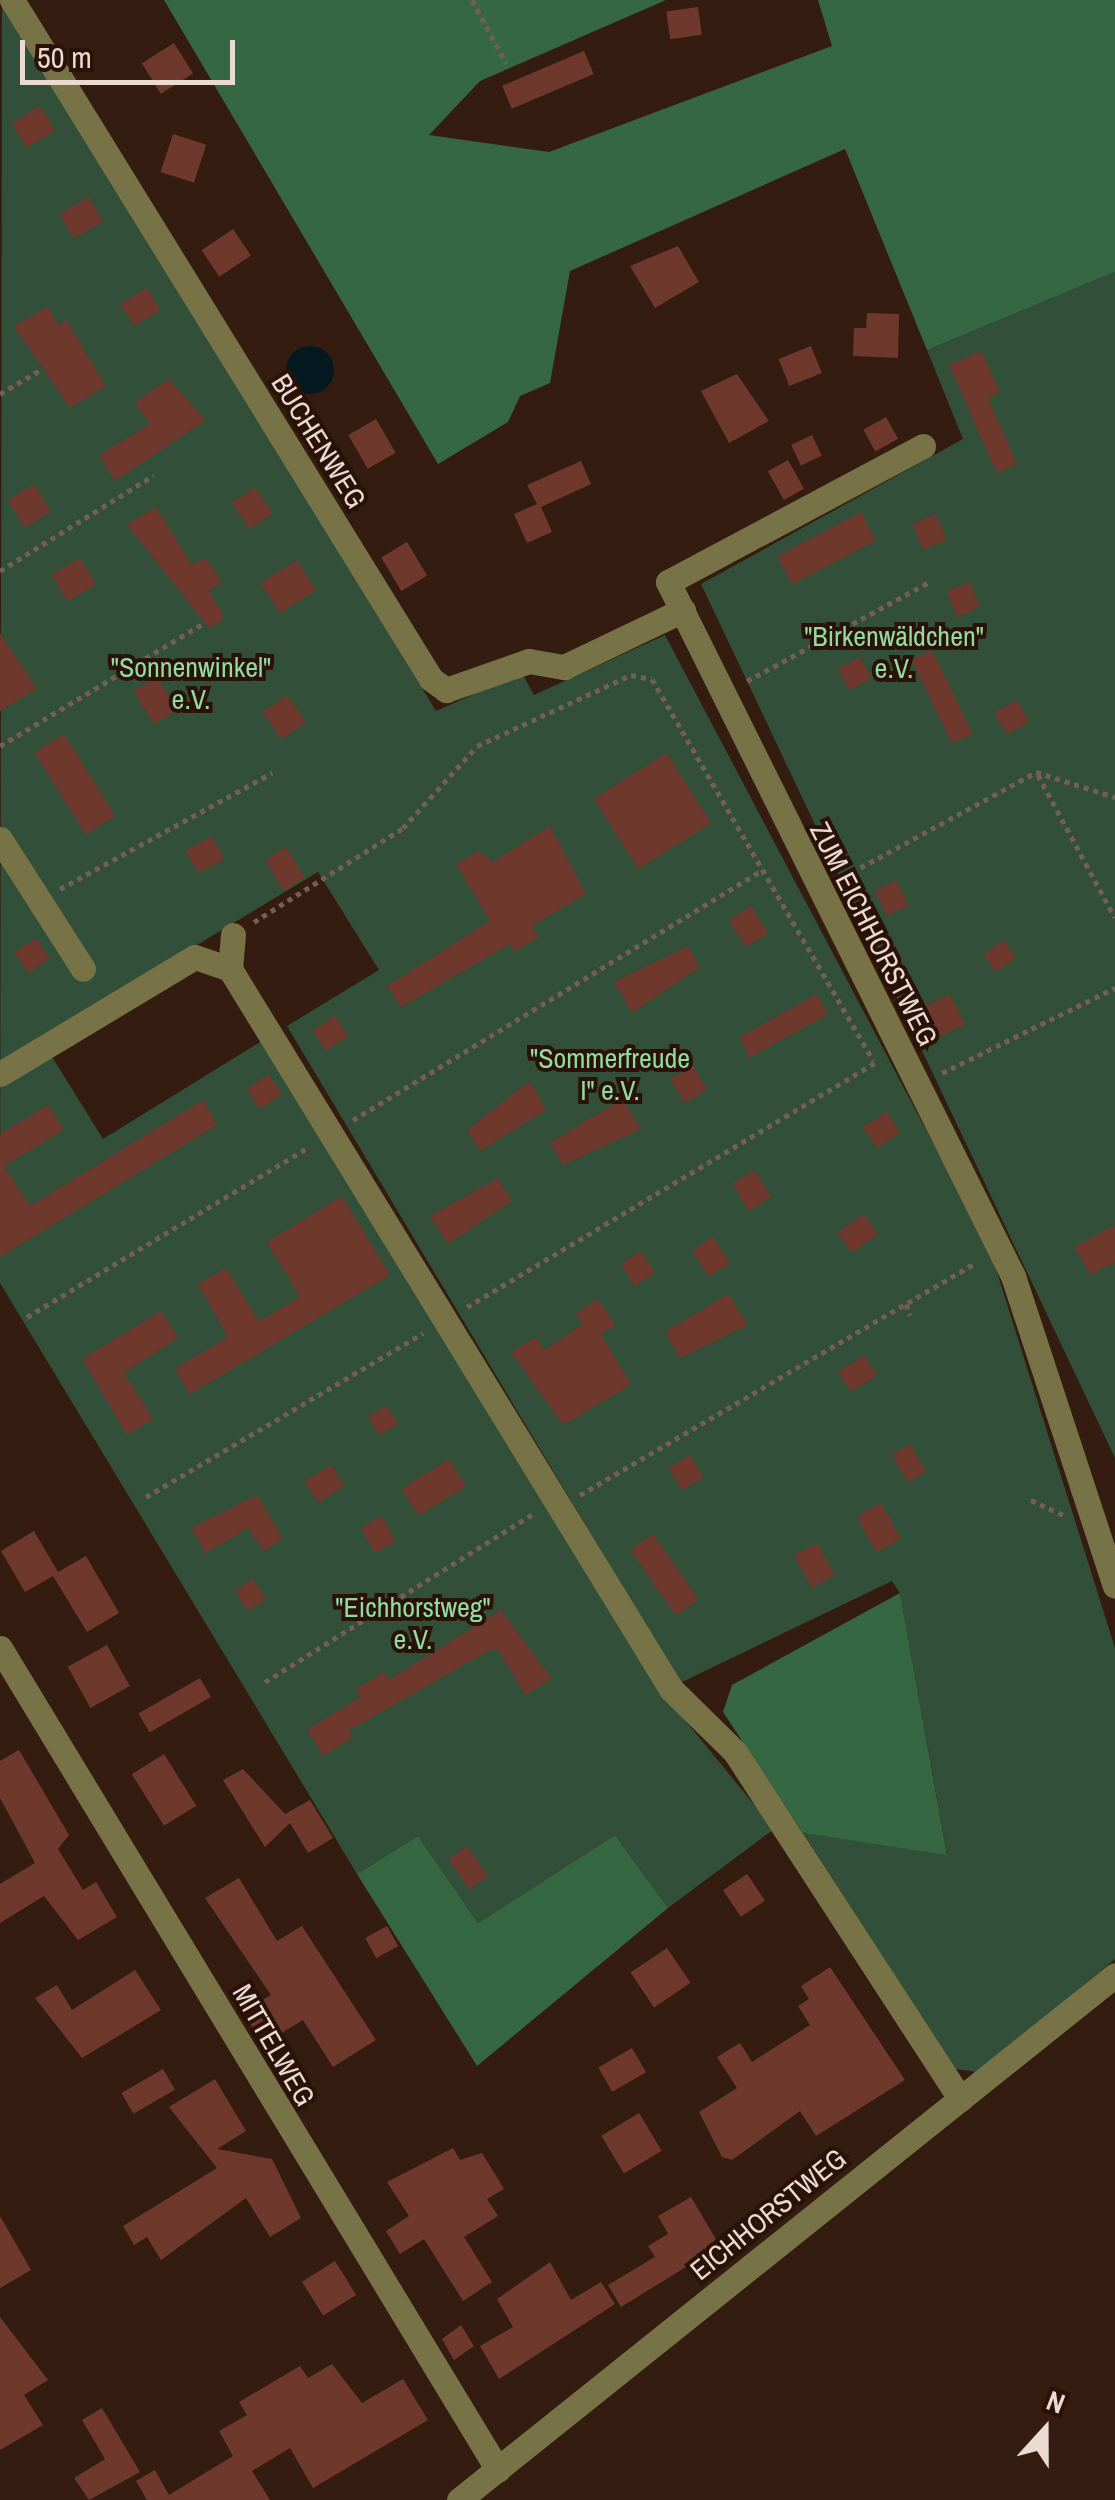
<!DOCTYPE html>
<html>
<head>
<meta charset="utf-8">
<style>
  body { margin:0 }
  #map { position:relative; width:1115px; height:2500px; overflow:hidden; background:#351c11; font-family:"Archivo Narrow",sans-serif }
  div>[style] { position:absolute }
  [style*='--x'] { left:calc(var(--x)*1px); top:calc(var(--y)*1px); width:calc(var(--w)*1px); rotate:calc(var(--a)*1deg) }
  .green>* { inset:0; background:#324f39 }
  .forest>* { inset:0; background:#366743 }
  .water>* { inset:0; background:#041820 }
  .round { border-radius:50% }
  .building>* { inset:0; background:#6e392c; transform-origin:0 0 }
  .path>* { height:5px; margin-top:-2.5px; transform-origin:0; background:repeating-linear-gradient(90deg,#755f55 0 5px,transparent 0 10px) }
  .minor>* { height:25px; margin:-12.5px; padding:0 12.5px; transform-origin:12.5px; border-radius:12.5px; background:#787347 }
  span { translate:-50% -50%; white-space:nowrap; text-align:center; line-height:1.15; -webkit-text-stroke:8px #2a1208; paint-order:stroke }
  .street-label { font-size:28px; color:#ebdad2 }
  .park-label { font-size:28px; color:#90dba2 }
  .north { position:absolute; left:995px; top:2380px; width:100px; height:100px; -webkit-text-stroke:8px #2a1208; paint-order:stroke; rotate:21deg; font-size:28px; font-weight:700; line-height:40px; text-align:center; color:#ebdad2 }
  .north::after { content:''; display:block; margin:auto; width:35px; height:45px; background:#ebdad2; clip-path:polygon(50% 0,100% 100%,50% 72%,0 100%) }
  .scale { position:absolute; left:20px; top:40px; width:215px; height:45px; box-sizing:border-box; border:5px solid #ebdad2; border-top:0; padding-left:12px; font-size:30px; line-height:35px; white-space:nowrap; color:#ebdad2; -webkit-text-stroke:8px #2a1208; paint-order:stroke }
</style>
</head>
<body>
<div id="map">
  <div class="green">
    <i style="clip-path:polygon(2px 0,436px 711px,522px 673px,534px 695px,665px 635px,991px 1253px,1115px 1648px,1115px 1959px,978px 2072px,955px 2069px,803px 1833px,947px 1854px,900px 1593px,892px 1581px,680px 1683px,287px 1026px,379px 970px,318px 872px,41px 1039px,103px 1139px,265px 1039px,662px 1692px,774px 1829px,668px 1908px,615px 1835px,478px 1923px,418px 1836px,357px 1874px,0 1283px)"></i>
    <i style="clip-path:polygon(1115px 272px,1115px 1458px,701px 584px,963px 439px,927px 350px)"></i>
  </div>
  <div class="forest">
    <i style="clip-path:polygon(164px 0,666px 0,480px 81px,429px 135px,549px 152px,832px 46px,818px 0,1115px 0,1115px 272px,927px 350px,845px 149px,570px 271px,550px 383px,520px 396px,508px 422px,438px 464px)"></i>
    <i style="clip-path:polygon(900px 1593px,947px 1855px,803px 1833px,723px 1712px,732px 1685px)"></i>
    <i style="clip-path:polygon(615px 1835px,668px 1908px,477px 2066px,357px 1874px,418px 1836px,478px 1923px)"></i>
  </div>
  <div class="water">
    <i class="round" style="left:286px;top:346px;width:48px;height:48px"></i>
  </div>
  <div class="building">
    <i style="left:698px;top:7px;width:28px;height:32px;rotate:82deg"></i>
    <i style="left:174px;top:43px;width:36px;height:38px;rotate:58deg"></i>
    <i style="left:584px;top:51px;width:25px;height:89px;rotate:67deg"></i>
    <i style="left:40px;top:106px;width:29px;height:33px;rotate:59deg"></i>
    <i style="left:173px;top:134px;width:35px;height:40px;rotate:18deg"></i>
    <i style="left:89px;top:197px;width:28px;height:34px;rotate:60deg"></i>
    <i style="left:233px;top:229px;width:32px;height:38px;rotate:56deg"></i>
    <i style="clip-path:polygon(678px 246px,699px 282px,655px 308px,630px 266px)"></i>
    <i style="left:147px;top:288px;width:26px;height:31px;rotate:59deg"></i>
    <i style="clip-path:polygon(48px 307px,58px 325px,66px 320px,106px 386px,70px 408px,14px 326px)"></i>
    <i style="clip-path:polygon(867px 313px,899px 314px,898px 358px,853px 356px,854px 328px,866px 328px)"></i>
    <i style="left:811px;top:346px;width:29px;height:35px;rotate:68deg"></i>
    <i style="clip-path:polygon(981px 351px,1000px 392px,988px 398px,1017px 464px,997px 473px,949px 365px)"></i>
    <i style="clip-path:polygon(737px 374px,769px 421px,729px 443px,701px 391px)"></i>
    <i style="clip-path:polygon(169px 379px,206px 420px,115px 481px,99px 455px,150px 424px,135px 402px)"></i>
    <i style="left:886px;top:417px;width:25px;height:26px;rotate:61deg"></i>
    <i style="left:376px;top:419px;width:39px;height:32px;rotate:60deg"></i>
    <i style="left:812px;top:435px;width:23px;height:23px;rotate:65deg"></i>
    <i style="left:788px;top:460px;width:33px;height:23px;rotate:61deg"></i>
    <i style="clip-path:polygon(581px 461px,591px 484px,541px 507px,552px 532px,527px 543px,514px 514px,537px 504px,527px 485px)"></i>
    <i style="left:34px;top:484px;width:32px;height:31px;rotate:58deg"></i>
    <i style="left:255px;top:487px;width:32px;height:28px;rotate:56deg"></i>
    <i style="clip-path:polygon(156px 507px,192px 565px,205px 557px,222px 582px,209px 591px,225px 618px,209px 628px,127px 525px)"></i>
    <i style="left:861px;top:512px;width:32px;height:95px;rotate:62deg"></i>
    <i style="left:936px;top:514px;width:28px;height:26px;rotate:67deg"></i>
    <i style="left:407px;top:542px;width:39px;height:30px;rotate:59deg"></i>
    <i style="left:80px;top:558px;width:31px;height:33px;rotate:59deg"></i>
    <i style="left:297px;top:560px;width:36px;height:43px;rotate:58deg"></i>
    <i style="left:970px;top:582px;width:27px;height:25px;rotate:68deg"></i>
    <i style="clip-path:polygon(0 633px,37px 689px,0 711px)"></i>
    <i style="left:932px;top:650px;width:93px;height:23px;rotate:64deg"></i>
    <i style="left:860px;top:657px;width:24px;height:25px;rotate:62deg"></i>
    <i style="left:157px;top:677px;width:39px;height:27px;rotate:59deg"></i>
    <i style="left:287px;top:695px;width:33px;height:30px;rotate:55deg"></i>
    <i style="left:1017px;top:700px;width:25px;height:26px;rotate:61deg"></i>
    <i style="left:64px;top:734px;width:97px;height:35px;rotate:58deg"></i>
    <i style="left:667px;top:753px;width:83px;height:86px;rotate:58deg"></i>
    <i style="clip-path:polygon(550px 826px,586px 894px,532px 926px,539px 937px,515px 952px,510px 944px,401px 1007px,387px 986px,490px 921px,456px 864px,479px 851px,493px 862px)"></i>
    <i style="left:212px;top:836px;width:26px;height:30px;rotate:61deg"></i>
    <i style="left:286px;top:847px;width:36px;height:25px;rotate:58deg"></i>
    <i style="left:896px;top:880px;width:28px;height:24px;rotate:63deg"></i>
    <i style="left:751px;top:906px;width:32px;height:26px;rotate:58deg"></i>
    <i style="left:36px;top:938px;width:25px;height:26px;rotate:56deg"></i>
    <i style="left:1004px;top:940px;width:22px;height:25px;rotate:56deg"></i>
    <i style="clip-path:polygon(688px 946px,700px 967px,632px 1013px,614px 982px)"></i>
    <i style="left:817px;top:994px;width:23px;height:89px;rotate:61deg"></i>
    <i style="left:950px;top:994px;width:34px;height:29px;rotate:64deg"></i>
    <i style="left:335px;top:1016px;width:24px;height:27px;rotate:57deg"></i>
    <i style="left:693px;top:1066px;width:28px;height:26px;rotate:60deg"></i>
    <i style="left:269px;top:1074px;width:24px;height:27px;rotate:57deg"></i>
    <i style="clip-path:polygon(530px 1081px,546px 1110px,480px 1151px,467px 1130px)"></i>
    <i style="clip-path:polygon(622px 1099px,641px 1129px,563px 1165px,550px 1143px)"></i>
    <i style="clip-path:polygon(203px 1100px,217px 1125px,0 1257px,0 1134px,48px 1105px,64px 1130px,4px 1166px,30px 1206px)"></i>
    <i style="left:887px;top:1112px;width:25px;height:28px;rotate:58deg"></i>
    <i style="left:755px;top:1170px;width:32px;height:26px;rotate:60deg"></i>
    <i style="clip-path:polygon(498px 1178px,512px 1201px,448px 1244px,430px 1216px)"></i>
    <i style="clip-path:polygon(342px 1196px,390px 1275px,190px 1394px,175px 1369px,228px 1337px,198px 1284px,226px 1268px,259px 1321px,300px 1297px,267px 1242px)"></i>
    <i style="left:864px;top:1214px;width:25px;height:32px;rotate:56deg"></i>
    <i style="clip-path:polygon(1115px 1225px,1115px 1262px,1090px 1275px,1074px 1247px)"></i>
    <i style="left:713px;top:1237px;width:31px;height:25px;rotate:57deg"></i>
    <i style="left:641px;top:1251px;width:26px;height:24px;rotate:58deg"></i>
    <i style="clip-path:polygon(728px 1294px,748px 1325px,680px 1358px,665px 1332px)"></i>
    <i style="clip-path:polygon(598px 1299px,615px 1325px,601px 1334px,631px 1385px,563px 1425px,511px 1352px,536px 1337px,545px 1350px,583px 1324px,576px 1313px)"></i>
    <i style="clip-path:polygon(161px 1311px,178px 1338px,124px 1373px,153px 1419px,127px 1435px,82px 1359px)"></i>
    <i style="left:864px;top:1355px;width:24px;height:31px;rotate:57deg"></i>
    <i style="left:387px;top:1405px;width:22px;height:22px;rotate:60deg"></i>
    <i style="left:910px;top:1444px;width:32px;height:21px;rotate:60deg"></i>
    <i style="left:690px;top:1455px;width:26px;height:25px;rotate:59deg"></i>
    <i style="left:449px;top:1459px;width:32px;height:56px;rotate:58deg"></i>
    <i style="left:331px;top:1465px;width:25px;height:31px;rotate:58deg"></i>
    <i style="clip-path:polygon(257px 1495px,283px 1538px,264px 1551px,248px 1528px,206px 1553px,191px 1528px)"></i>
    <i style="left:881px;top:1503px;width:41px;height:28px;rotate:61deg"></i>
    <i style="left:382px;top:1516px;width:29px;height:24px;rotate:61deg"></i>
    <i style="clip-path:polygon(34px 1531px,58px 1572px,86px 1556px,119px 1613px,87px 1632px,53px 1576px,25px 1592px,1px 1551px)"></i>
    <i style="left:653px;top:1534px;width:80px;height:28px;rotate:55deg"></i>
    <i style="left:817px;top:1543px;width:37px;height:26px;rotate:61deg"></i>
    <i style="left:254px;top:1579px;width:24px;height:22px;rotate:60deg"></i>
    <i style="clip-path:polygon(501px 1610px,552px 1679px,525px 1695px,498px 1649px,488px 1651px,348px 1731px,352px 1738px,323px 1756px,307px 1730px,361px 1697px,356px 1689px,384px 1672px,389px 1680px)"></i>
    <i style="left:107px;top:1645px;width:47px;height:45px;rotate:61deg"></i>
    <i style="left:200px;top:1678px;width:22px;height:71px;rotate:60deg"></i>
    <i style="clip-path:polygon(19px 1750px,69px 1835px,58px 1849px,83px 1890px,96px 1882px,117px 1917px,78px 1940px,44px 1896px,0 1923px,0 1884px,35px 1863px,0 1798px,0 1761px)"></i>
    <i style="left:164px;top:1754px;width:61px;height:38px;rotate:58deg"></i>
    <i style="clip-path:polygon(243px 1769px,285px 1814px,310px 1800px,333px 1838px,308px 1853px,290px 1823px,265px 1847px,223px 1780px)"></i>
    <i style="left:467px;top:1846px;width:37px;height:23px;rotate:55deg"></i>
    <i style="left:747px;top:1874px;width:32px;height:29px;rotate:56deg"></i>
    <i style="clip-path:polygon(239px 1878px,277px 1941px,302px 1926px,376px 2040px,333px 2067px,303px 2020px,263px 2044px,243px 2012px,271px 1995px,205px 1898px)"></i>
    <i style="left:387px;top:1926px;width:23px;height:25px;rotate:61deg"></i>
    <i style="left:667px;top:1948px;width:42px;height:44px;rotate:56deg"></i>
    <i style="clip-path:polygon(830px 1967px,905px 2080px,816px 2136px,800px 2111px,732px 2160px,722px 2157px,699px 2112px,737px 2088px,717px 2057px,740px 2043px,752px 2062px,810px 2025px,798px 2006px,809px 1999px,801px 1986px)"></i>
    <i style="clip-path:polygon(135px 1970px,161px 2010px,82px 2058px,35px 1998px,57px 1985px,72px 2010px)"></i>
    <i style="left:632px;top:2048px;width:28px;height:39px;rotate:60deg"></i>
    <i style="left:163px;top:2069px;width:24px;height:48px;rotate:60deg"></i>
    <i style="clip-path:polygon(215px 2079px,246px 2131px,217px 2149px,272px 2159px,301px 2218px,270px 2237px,246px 2198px,161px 2260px,147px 2237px,134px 2245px,123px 2226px,217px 2168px,169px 2107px)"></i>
    <i style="left:639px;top:2113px;width:44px;height:44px;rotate:59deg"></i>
    <i style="clip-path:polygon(453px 2148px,460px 2160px,482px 2153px,504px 2189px,487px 2199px,498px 2216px,464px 2237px,492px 2282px,463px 2301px,424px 2239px,400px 2254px,386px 2231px,409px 2216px,387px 2182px)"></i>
    <i style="clip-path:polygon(691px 2197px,720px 2246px,621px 2307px,608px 2285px,655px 2257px,648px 2246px,668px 2234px,658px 2216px)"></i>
    <i style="clip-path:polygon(0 2216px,31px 2270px,0 2288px)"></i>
    <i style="left:335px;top:2261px;width:40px;height:39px;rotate:58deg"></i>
    <i style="clip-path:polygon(550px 2262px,571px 2300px,601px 2282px,615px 2304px,499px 2379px,480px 2346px,513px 2327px,497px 2299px)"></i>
    <i style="clip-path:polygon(0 2317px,48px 2380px,24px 2395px,43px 2425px,0 2450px)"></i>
    <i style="clip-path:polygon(461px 2325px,474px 2346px,454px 2360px,442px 2339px)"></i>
    <i style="clip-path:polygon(332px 2364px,362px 2403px,403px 2379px,428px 2420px,313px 2488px,290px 2448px,252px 2471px,270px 2500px,147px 2500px,136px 2481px,155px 2470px,169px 2495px,233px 2456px,219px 2431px,247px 2415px,239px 2402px,300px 2366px,308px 2378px)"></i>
    <i style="clip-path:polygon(102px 2408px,140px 2472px,89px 2500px,74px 2478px,105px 2459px,82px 2420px)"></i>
  </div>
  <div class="path">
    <i style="--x:472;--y:0;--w:72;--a:61.6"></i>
    <i style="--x:0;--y:394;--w:47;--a:-31"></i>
    <i style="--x:0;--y:571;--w:181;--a:-31.9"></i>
    <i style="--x:747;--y:681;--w:207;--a:-28.5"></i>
    <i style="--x:0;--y:746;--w:236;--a:-31.1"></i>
    <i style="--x:1038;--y:775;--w:162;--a:61.7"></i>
    <i style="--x:843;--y:877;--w:220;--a:-28.5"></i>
    <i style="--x:1036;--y:772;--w:83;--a:17.6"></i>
    <i style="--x:60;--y:889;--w:242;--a:-28.7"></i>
    <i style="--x:254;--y:922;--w:176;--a:-32.2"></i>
    <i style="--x:403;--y:828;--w:110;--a:-47.9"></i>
    <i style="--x:477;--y:746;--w:170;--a:-24.8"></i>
    <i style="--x:631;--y:675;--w:21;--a:11"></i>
    <i style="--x:652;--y:679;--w:441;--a:59.9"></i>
    <i style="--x:942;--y:1073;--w:193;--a:-26.2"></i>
    <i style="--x:353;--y:1120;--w:477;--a:-31.4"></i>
    <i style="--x:906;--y:1304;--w:12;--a:70"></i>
    <i style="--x:467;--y:1307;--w:475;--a:-30.9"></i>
    <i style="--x:27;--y:1317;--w:329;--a:-31.1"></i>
    <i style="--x:580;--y:1495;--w:459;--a:-30.4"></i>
    <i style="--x:146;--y:1497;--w:322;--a:-30.6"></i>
    <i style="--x:1031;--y:1500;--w:38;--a:25"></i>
    <i style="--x:265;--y:1682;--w:316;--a:-32.1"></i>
  </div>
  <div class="minor">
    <i style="--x:12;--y:0;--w:798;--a:58.32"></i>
    <i style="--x:431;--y:679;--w:19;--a:36"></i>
    <i style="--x:446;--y:690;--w:88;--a:-19.3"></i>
    <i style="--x:529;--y:661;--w:36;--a:10"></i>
    <i style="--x:564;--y:667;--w:132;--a:-25.6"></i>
    <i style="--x:923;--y:446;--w:289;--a:151.9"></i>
    <i style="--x:668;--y:582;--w:775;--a:63.57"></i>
    <i style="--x:1013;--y:1276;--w:326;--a:71.8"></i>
    <i style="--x:0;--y:839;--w:154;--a:57.4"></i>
    <i style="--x:230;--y:969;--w:34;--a:-85"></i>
    <i style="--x:0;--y:1074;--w:227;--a:-31"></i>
    <i style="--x:195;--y:957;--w:37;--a:19"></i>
    <i style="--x:230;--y:969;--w:844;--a:58.51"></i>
    <i style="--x:671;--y:1689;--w:90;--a:44.5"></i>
    <i style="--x:735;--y:1752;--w:414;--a:57"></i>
    <i style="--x:0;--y:1648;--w:961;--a:58.79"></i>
    <i style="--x:459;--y:2500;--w:840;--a:-38.67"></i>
  </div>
  <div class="street-label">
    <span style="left:319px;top:441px;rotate:58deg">BUCHENWEG</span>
    <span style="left:874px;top:934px;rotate:63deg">ZUM EICHHORSTWEG</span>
    <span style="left:274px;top:2045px;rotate:60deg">MITTELWEG</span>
    <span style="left:768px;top:2214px;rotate:-39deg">EICHHORSTWEG</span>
  </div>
  <div class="park-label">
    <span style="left:894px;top:652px">"Birkenwäldchen"<br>e.V.</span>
    <span style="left:191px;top:683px">"Sonnenwinkel"<br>e.V.</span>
    <span style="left:610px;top:1074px">"Sommerfreude<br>I" e.V.</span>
    <span style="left:413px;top:1623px">"Eichhorstweg"<br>e.V.</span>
  </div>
  <div class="north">N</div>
  <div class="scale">50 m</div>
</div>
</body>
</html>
